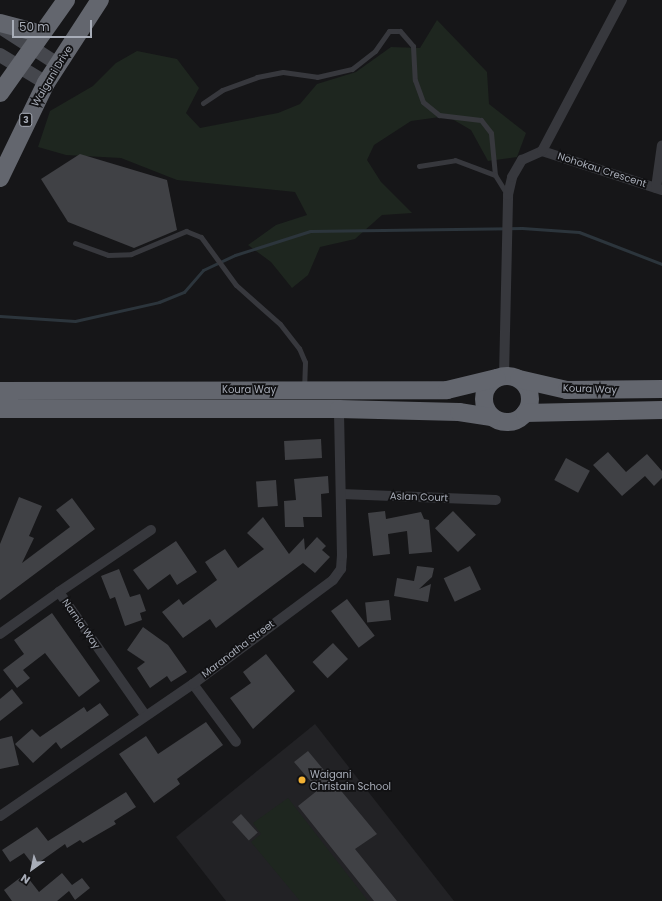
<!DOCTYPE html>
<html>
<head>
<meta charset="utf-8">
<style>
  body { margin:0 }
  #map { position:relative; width:662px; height:901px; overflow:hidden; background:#161618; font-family:Poppins,sans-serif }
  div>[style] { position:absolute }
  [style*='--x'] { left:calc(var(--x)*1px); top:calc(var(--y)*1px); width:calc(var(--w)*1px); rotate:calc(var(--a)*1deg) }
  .built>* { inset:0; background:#222225 }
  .green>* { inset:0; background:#1e261f }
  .stream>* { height:3px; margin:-1.5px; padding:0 1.5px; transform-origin:1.5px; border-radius:1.5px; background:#2c353c }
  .building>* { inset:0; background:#404145; transform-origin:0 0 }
  .lane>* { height:5px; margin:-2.5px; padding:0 2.5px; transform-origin:2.5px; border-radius:2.5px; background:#37383d }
  .street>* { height:10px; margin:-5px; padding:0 5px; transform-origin:5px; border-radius:5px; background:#37383d }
  .secondary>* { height:14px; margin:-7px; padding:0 7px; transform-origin:7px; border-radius:7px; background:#45474d }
  .highway>* { height:18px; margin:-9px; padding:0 9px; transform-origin:9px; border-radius:9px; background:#63666e }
  .highway>.ring { margin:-9px; padding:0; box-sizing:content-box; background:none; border:18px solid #63666e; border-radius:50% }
  .dots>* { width:11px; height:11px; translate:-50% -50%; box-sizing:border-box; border:2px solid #111113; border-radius:50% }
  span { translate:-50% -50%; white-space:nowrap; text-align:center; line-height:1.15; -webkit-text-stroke:3.5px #111113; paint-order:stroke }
  .shield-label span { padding:1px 3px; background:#111113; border:1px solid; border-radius:3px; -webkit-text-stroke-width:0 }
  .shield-label { font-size:9px; color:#a8adb8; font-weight:700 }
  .street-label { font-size:10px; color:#a8adb8 }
  .poi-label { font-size:10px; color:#a8adb8 }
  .left { translate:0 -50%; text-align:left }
  .north { position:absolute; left:12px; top:849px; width:40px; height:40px; -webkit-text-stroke:3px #111113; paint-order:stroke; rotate:213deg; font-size:11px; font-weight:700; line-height:16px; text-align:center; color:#a8adb8 }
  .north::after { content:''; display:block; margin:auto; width:14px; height:18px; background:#a8adb8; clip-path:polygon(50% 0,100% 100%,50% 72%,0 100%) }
  .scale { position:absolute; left:12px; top:20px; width:80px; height:18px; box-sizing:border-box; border:2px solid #a8adb8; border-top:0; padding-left:5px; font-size:12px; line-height:14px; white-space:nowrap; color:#a8adb8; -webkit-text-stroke:3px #111113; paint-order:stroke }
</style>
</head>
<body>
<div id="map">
  <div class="built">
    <i style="clip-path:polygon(315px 724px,454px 901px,226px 901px,176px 837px)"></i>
  </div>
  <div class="green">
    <i style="clip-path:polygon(437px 20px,487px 72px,489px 104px,526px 133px,517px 157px,488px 161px,471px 130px,447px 116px,411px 121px,374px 145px,367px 160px,381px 182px,412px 213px,382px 215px,355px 239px,320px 247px,308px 275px,292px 288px,271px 262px,248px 245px,276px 225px,307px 215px,295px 192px,177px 180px,121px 158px,66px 155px,38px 147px,50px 111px,93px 86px,116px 63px,137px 51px,177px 59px,199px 88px,186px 113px,200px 128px,278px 113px,300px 104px,317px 84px,356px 72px,391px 47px,420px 48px)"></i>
    <i style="clip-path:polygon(288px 798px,368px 901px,300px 901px,251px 842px,261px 834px,253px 823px)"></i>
  </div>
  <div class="stream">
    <i style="--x:0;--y:316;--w:75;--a:3.8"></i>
    <i style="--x:75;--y:321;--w:86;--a:-12.7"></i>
    <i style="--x:159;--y:302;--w:27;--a:-22"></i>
    <i style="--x:184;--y:292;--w:29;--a:-49"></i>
    <i style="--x:203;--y:270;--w:35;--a:-25"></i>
    <i style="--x:235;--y:255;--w:79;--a:-17.7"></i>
    <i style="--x:310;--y:231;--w:212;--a:-0.8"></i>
    <i style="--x:522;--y:228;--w:57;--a:4"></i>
    <i style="--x:579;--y:232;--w:89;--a:21.1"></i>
  </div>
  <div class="building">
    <i style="clip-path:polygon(80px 154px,167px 180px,177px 230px,134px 248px,68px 222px,41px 179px)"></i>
    <i style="left:321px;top:439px;width:19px;height:37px;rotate:87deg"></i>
    <i style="clip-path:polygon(608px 452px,626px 472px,647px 454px,662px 471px,662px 478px,654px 486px,645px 476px,622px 496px,593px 465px)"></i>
    <i style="left:566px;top:458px;width:27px;height:25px;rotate:28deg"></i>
    <i style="clip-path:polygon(328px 476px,329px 493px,321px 494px,322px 517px,303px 517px,304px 527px,285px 527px,284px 501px,296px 500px,294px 479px)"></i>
    <i style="left:276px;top:480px;width:26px;height:20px;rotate:86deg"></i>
    <i style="clip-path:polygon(19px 497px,42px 506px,29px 536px,34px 538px,22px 563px,70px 527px,56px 510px,72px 498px,95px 529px,0 600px,0 544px)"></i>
    <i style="clip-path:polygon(385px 511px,386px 519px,421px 512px,424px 519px,429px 520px,432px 552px,409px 554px,407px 531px,388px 534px,390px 554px,373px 556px,368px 513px)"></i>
    <i style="left:453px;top:511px;width:33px;height:25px;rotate:46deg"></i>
    <i style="clip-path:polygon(263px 517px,289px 554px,304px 538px,305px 550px,317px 537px,326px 546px,322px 550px,330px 557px,315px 573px,303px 563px,216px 628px,210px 619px,183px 638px,162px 612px,179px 599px,183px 605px,217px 580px,205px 562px,225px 549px,238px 568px,264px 549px,247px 533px)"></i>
    <i style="clip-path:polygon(176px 541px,197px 572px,177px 585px,170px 574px,148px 590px,133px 570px)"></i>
    <i style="clip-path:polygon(417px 566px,434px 568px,432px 577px,419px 589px,431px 584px,428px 602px,394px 596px,397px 578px,414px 581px)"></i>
    <i style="left:470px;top:566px;width:26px;height:29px;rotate:65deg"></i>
    <i style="clip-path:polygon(119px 569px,130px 597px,140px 594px,146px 611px,140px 613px,142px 620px,125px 626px,115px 597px,110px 599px,101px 576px)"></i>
    <i style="left:347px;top:599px;width:46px;height:20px;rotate:53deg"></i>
    <i style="left:389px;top:600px;width:20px;height:24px;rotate:84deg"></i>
    <i style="clip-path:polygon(52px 613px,100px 681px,79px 697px,45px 653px,23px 670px,30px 678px,17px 688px,3px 670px,24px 654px,14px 640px)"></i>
    <i style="clip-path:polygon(143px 627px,168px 645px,187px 672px,171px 682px,167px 676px,150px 688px,137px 668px,145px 662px,127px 650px)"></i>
    <i style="left:333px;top:643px;width:22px;height:28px;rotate:47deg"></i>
    <i style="clip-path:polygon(266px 654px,295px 691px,253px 729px,230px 698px,251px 683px,243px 672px)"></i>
    <i style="clip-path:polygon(12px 689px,23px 703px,0 721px,0 699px)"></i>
    <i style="clip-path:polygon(100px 703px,109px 715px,61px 749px,56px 742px,33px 763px,15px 744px,32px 729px,40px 737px,84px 707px,87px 712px)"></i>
    <i style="clip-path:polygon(206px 722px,223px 745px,177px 779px,180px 784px,154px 803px,119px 754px,146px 736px,158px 754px)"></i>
    <i style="clip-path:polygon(12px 736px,19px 765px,0 769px,0 739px)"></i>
    <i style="clip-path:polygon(308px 751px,377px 834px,355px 849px,397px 901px,374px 901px,298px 806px,318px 790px,294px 762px)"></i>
    <i style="clip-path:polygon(126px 792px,136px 807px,114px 821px,116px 824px,83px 843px,80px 840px,67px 848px,65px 844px,34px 866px,24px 853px,10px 862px,2px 850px,37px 827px,48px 841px)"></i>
    <i style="left:241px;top:814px;width:25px;height:12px;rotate:48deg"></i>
    <i style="clip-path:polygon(62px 873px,72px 885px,82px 878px,90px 888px,75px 900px,69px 891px,57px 901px,12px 901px,4px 890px,25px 874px,39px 892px)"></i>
  </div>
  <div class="lane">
    <i style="--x:203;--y:103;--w:23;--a:-34"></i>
    <i style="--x:222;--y:90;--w:37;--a:-20"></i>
    <i style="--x:257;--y:77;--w:26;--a:-11"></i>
    <i style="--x:283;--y:72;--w:34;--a:8"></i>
    <i style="--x:317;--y:77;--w:36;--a:-13"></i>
    <i style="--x:352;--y:69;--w:29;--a:-38"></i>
    <i style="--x:375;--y:51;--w:24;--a:-55"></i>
    <i style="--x:389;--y:31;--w:11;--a:0"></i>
    <i style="--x:400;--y:31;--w:20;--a:49"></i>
    <i style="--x:413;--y:46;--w:34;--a:87"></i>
    <i style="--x:415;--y:80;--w:23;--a:70"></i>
    <i style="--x:423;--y:102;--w:21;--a:39"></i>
    <i style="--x:439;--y:115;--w:42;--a:6.8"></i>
    <i style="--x:481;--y:120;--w:16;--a:52"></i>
    <i style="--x:491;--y:133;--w:42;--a:84.6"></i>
    <i style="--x:419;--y:166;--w:36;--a:-9"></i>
    <i style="--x:455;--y:160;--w:43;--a:20.6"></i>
    <i style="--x:495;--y:175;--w:22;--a:58"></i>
    <i style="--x:75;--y:243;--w:35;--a:20"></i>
    <i style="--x:108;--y:255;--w:23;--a:-2"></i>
    <i style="--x:131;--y:254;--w:60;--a:-22.7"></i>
    <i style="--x:186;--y:231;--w:16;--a:22"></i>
    <i style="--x:201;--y:237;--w:59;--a:53.9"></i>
    <i style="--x:236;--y:285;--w:59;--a:41.6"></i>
    <i style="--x:280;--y:324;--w:31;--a:52"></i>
    <i style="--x:299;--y:348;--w:15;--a:67"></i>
    <i style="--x:305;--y:362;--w:25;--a:92"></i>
  </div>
  <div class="street">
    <i style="--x:542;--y:151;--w:126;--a:18"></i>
    <i style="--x:656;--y:188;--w:43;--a:-82.1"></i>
    <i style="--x:504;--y:376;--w:181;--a:-88.7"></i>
    <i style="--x:508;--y:195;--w:18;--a:-77"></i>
    <i style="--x:512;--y:177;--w:20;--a:-60"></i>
    <i style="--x:522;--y:160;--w:22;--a:-24"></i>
    <i style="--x:542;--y:151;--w:171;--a:-62.1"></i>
    <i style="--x:341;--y:494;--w:155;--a:2.2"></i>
    <i style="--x:59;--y:592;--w:111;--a:-34"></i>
    <i style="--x:0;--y:634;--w:72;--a:-35.4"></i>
    <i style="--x:59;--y:592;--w:150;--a:55"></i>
    <i style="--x:193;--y:684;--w:72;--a:53.4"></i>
    <i style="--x:0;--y:816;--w:234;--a:-34.4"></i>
    <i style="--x:193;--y:684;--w:174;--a:-36.6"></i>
    <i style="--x:333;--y:580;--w:14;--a:-54"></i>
    <i style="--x:341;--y:569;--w:13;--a:-86"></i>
    <i style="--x:342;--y:556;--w:147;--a:-91.2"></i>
  </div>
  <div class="secondary">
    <i style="--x:0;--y:27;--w:70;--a:32.8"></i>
    <i style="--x:0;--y:55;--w:54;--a:31.3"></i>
  </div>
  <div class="highway">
    <i style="--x:0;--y:23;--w:43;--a:14.7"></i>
    <i style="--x:0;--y:93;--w:114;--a:-54.6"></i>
    <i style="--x:0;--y:178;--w:106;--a:-64.2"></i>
    <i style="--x:46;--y:83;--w:99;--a:-57"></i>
    <i class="ring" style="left:484px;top:376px;width:28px;height:28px"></i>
    <i style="--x:519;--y:379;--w:49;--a:12.9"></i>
    <i style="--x:567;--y:390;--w:95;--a:-0.6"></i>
    <i style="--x:0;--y:391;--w:447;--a:-0.1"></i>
    <i style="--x:447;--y:390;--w:51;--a:-13.5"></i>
    <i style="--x:0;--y:409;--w:339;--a:0"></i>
    <i style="--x:339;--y:409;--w:120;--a:1.4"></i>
    <i style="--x:459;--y:412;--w:33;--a:9"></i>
    <i style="--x:525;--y:413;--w:137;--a:-1.3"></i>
  </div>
  <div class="dots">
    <i style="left:302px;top:780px;background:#f2b134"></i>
  </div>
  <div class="shield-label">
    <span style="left:26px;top:120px">3</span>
  </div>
  <div class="street-label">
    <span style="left:52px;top:76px;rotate:-59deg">Waigani Drive</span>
    <span style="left:602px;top:170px;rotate:18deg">Nohokau Crescent</span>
    <span style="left:590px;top:389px;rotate:2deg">Koura Way</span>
    <span style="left:249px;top:390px">Koura Way</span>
    <span style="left:419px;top:497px;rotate:2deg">Aslan Court</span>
    <span style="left:81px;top:624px;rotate:55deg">Narnia Way</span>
    <span style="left:238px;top:649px;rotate:-37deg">Maranatha Street</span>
  </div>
  <div class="poi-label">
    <span class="left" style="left:310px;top:780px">Waigani<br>Christain School</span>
  </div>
  <div class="north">N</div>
  <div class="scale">50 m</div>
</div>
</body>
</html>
